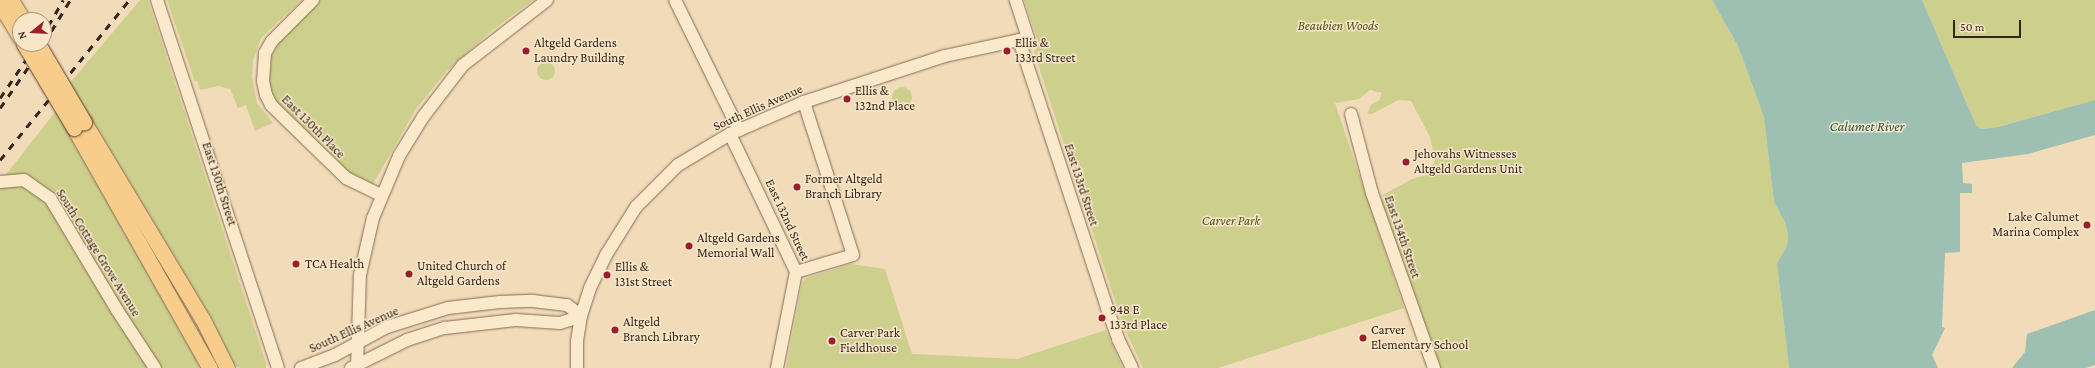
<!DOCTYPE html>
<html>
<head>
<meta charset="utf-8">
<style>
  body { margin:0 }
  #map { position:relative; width:2095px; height:368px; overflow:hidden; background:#f1dbb9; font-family:"Crimson Pro",serif }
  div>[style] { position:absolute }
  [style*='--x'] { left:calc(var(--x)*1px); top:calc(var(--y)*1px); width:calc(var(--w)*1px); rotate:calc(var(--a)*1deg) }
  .green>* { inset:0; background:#cdcf8d }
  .round { border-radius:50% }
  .water>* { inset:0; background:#9ec0b3 }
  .roads { filter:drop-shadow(0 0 1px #886a53) drop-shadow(0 0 1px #886a53) }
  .minor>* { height:12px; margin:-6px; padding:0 6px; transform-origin:6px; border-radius:6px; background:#fbe9cc }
  .major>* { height:15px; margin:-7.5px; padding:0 7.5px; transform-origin:7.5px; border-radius:7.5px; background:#f8cd8c }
  .rail>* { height:2.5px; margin-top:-1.25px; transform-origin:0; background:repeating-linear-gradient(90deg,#352419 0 7px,transparent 0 14px) }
  .bridges { filter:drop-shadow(0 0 1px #553928) drop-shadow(0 0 1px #553928) }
  .major-bridge>* { height:15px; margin:-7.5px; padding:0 7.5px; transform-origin:7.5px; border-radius:7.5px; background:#f8cd8c }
  .dots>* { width:11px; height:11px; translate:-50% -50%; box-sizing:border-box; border:2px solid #f8e6c9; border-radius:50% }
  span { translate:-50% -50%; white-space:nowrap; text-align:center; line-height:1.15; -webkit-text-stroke:3px #f8e6c9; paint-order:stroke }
  .park-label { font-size:13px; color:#4b531e; font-style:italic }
  .poi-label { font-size:13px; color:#352419 }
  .left { translate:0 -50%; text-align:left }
  .right { translate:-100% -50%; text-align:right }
  .street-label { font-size:13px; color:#352419 }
  .water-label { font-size:14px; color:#27574f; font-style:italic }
  .north { position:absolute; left:12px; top:12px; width:40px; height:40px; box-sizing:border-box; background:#f8e6c9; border:1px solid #aa9883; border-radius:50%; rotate:252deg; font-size:11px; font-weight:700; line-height:16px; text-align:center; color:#352419 }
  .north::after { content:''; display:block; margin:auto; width:14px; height:18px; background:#9b1f2b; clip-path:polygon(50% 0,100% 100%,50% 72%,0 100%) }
  .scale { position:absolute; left:1953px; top:20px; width:68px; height:18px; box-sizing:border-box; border:2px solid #352419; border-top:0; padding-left:5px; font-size:12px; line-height:14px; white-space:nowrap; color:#352419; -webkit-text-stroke:3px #f8e6c9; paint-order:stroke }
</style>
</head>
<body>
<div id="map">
  <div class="green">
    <i style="clip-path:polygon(140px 0,148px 0,266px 363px,266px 368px,239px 368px,233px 364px,172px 253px,70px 83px)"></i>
    <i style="clip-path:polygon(167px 0,302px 0,261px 38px,253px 61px,252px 77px,257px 103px,273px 123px,255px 131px,246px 105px,238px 108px,230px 89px,218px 86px,200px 90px,197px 80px,195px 82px)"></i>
    <i style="clip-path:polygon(320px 0,533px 0,490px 32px,446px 72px,416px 109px,373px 184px,354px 178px,277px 105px,269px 86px,268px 63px,278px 42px)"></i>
    <i style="clip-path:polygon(1024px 0,1712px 0,1738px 46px,1764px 117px,1774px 202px,1785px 222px,1788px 235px,1787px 246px,1777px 263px,1789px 368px,1437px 368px,1382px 207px,1383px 195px,1412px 179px,1427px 175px,1435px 161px,1430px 137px,1411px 101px,1398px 100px,1372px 114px,1367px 114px,1371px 105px,1379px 100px,1382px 93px,1370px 90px,1359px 99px,1335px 103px,1404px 308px,1218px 368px,1143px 368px,1123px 325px,1034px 52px,1039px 44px)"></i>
    <i style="clip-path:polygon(1922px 0,2095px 0,2095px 100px,1998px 127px,1981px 129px,1976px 125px)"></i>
    <i class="round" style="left:537px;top:62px;width:18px;height:18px"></i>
    <i class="round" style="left:892px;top:87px;width:20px;height:20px"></i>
    <i style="clip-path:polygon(56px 111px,206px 368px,0 368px,0 182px)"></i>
    <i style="clip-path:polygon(851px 264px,885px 269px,912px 354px,1017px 359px,1106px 330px,1123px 368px,786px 368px,802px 283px,806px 278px)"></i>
  </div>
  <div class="water">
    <i style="clip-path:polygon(1712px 0,1922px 0,1976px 125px,1981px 129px,1998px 127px,2095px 100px,2095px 135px,2028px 154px,1962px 163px,1963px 183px,1972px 184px,1972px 193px,1960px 193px,1960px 252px,1945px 253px,1942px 327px,1945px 328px,1932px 355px,1938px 368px,1789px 368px,1777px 263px,1787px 246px,1788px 235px,1785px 222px,1774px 202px,1764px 117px,1738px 46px)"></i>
    <i style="clip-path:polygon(2095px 310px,2095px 365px,2086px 368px,2012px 368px,2025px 352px,2027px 334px)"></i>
  </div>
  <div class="roads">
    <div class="minor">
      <i style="--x:157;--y:0;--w:387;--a:71.8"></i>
      <i style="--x:313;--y:0;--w:58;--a:135"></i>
      <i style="--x:272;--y:41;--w:14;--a:120"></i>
      <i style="--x:265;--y:53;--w:28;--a:94"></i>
      <i style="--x:263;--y:81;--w:14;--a:78"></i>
      <i style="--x:266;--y:95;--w:11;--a:63"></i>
      <i style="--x:271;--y:105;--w:105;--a:44.2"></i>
      <i style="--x:346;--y:178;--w:39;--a:26"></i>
      <i style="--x:675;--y:0;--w:145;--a:63.8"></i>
      <i style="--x:1019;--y:40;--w:282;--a:71.8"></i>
      <i style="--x:1107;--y:308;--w:33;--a:70"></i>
      <i style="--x:1118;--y:339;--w:32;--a:64"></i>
      <i style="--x:1351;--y:114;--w:82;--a:75.1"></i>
      <i style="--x:1372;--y:193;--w:186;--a:70.5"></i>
      <i style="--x:730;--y:134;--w:153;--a:64.4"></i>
      <i style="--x:796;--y:272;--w:98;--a:101.2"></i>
      <i style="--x:0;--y:182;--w:24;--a:-5"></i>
      <i style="--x:24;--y:180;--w:32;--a:35"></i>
      <i style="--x:50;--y:198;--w:131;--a:59.1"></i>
      <i style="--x:117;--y:310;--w:69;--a:56.8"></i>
      <i style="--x:796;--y:272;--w:59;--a:-16.6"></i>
      <i style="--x:853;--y:255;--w:161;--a:-107.8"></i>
      <i style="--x:301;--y:368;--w:36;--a:-21"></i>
      <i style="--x:335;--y:355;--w:59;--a:-28.3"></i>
      <i style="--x:387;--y:327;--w:64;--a:-17.3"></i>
      <i style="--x:448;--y:308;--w:52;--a:-6.6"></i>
      <i style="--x:500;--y:302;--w:33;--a:-2"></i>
      <i style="--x:533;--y:301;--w:34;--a:7"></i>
      <i style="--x:567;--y:305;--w:18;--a:38"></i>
      <i style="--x:351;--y:368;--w:63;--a:-26.6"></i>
      <i style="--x:407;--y:340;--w:40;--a:-18"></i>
      <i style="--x:445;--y:328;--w:71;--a:-6.4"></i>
      <i style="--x:516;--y:320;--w:44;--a:3.9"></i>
      <i style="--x:560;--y:323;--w:22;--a:-18"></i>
      <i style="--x:357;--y:368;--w:93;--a:-88.2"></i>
      <i style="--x:360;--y:275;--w:58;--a:-77.2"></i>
      <i style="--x:373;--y:218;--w:67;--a:-67.2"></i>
      <i style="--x:399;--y:156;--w:46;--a:-58.4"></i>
      <i style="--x:423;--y:117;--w:66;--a:-52.4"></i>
      <i style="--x:463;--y:65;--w:106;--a:-37.7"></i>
      <i style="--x:577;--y:368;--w:27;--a:-90"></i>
      <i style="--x:577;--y:341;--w:25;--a:-81"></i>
      <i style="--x:581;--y:316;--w:29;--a:-72"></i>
      <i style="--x:590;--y:288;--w:37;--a:-64"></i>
      <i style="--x:606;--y:255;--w:57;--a:-58"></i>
      <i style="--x:636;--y:207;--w:59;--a:-45"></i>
      <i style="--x:678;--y:165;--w:61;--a:-30.8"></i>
      <i style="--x:730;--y:134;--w:81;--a:-23.4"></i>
      <i style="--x:804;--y:102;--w:148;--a:-18.1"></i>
      <i style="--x:945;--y:56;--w:85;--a:-12.2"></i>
      <i style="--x:1028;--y:38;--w:40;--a:-108"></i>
    </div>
    <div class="major">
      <i style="--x:11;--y:0;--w:23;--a:59"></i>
      <i style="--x:0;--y:4;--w:39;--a:59"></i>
      <i style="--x:84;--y:122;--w:229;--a:59"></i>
      <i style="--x:202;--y:318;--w:56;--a:63.4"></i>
      <i style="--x:74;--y:128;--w:276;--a:60.5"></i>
    </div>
  </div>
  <div class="rail">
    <i style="--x:48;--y:26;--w:30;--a:-60"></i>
    <i style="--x:44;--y:43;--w:50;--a:-58.8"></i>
    <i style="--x:0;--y:98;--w:55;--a:-56"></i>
    <i style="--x:0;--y:108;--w:78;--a:-55.5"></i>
    <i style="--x:0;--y:160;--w:206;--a:-51.1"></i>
  </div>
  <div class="bridges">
    <div class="major-bridge">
      <i style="--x:24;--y:44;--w:98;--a:59.2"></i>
      <i style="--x:38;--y:44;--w:91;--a:59.5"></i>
    </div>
  </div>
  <div class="dots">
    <i style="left:526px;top:51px;background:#9b1f2b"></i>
    <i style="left:1007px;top:51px;background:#9b1f2b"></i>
    <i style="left:847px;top:99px;background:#9b1f2b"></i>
    <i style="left:1406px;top:162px;background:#9b1f2b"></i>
    <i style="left:797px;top:187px;background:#9b1f2b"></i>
    <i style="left:2087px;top:225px;background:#9b1f2b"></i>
    <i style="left:689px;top:246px;background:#9b1f2b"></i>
    <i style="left:296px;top:264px;background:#9b1f2b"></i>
    <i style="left:409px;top:274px;background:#9b1f2b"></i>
    <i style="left:607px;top:275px;background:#9b1f2b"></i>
    <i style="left:1102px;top:318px;background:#9b1f2b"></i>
    <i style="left:615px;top:330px;background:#9b1f2b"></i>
    <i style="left:1363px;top:338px;background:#9b1f2b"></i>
    <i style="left:832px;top:341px;background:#9b1f2b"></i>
  </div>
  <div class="park-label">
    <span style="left:1338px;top:26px">Beaubien Woods</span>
    <span style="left:1231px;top:221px">Carver Park</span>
  </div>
  <div class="poi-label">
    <span class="left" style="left:534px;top:51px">Altgeld Gardens<br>Laundry Building</span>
    <span class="left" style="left:1015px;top:51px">Ellis &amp;<br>133rd Street</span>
    <span class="left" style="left:855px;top:99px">Ellis &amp;<br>132nd Place</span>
    <span class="left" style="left:1414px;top:162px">Jehovahs Witnesses<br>Altgeld Gardens Unit</span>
    <span class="left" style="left:805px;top:187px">Former Altgeld<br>Branch Library</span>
    <span class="right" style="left:2079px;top:225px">Lake Calumet<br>Marina Complex</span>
    <span class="left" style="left:697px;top:246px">Altgeld Gardens<br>Memorial Wall</span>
    <span class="left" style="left:305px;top:264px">TCA Health</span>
    <span class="left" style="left:417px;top:274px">United Church of<br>Altgeld Gardens</span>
    <span class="left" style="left:615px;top:275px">Ellis &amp;<br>131st Street</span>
    <span class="left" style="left:1110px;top:318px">948 E<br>133rd Place</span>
    <span class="left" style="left:623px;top:330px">Altgeld<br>Branch Library</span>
    <span class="left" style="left:1371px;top:338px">Carver<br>Elementary School</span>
    <span class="left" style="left:840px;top:341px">Carver Park<br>Fieldhouse</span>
  </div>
  <div class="street-label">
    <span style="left:758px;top:108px;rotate:-24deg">South Ellis Avenue</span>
    <span style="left:313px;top:127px;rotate:45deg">East 130th Place</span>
    <span style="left:219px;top:184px;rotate:72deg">East 130th Street</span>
    <span style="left:1081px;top:185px;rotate:72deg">East 133rd Street</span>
    <span style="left:787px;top:220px;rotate:65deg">East 132nd Street</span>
    <span style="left:1402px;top:237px;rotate:71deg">East 134th Street</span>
    <span style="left:98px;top:253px;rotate:58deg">South Cottage Grove Avenue</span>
    <span style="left:354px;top:330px;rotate:-24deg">South Ellis Avenue</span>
  </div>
  <div class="water-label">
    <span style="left:1867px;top:126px">Calumet River</span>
  </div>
  <div class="north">N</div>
  <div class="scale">50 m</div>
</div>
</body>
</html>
